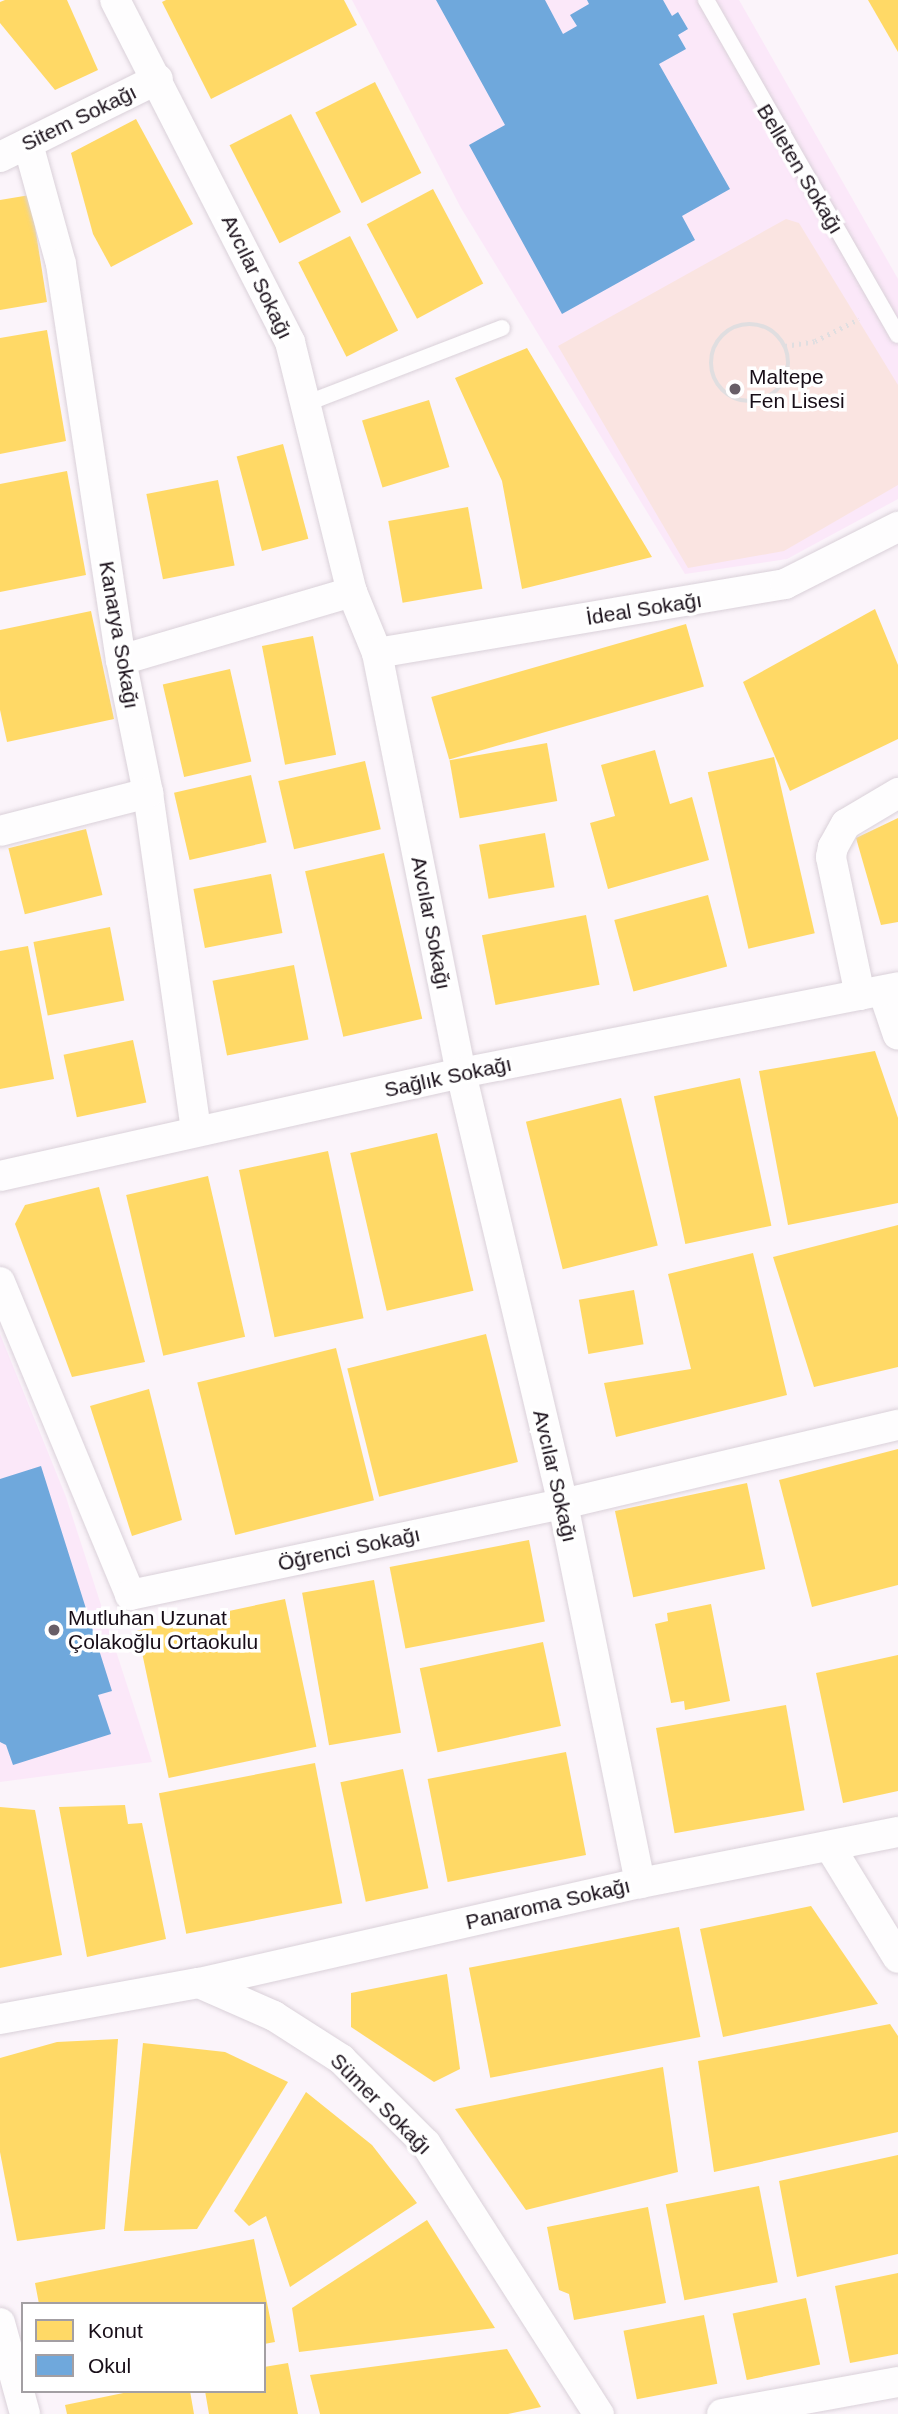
<!DOCTYPE html>
<html>
<head>
<meta charset="utf-8">
<style>
  body { margin:0 }
  #map { position:relative; width:898px; height:2414px; overflow:hidden; background:#fbf4fa; font-family:Arial,sans-serif }
  div>[style] { position:absolute }
  [style*='--x'] { left:calc(var(--x)*1px); top:calc(var(--y)*1px); width:calc(var(--w)*1px); rotate:calc(var(--a)*1deg) }
  .built>* { inset:0; background:#fbe8f9 }
  .green>* { inset:0; background:#fae4e1 }
  .homes>* { inset:0; background:#ffd966; transform-origin:0 0 }
  .schools>* { inset:0; background:#6fa8dc }
  .path>* { height:4.5px; margin-top:-2.25px; transform-origin:0; background:repeating-linear-gradient(90deg,#e0dee0 0 2px,transparent 0 7px) }
  .path>.ring { margin:-2.25px; padding:0; box-sizing:content-box; background:none; border:4.5px solid #e0dee0; border-radius:50% }
  .roads { filter:drop-shadow(0 0 2px #dad1d9) drop-shadow(0 0 2px #dad1d9) }
  .lane>* { height:16px; margin:-8px; padding:0 8px; transform-origin:8px; border-radius:8px; background:#fefdfe }
  .street>* { height:30px; margin:-15px; padding:0 15px; transform-origin:15px; border-radius:15px; background:#fefdfe }
  .dots>* { width:19px; height:19px; translate:-50% -50%; box-sizing:border-box; border:4px solid #fff; border-radius:50% }
  span { translate:-50% -50%; white-space:nowrap; text-align:center; line-height:1.15; -webkit-text-stroke:7px #fff; paint-order:stroke }
  .street-label { font-size:21px; color:#180e18 }
  .poi-label { font-size:21px; color:#180e18 }
  .left { translate:0 -50%; text-align:left }
  .legend { position:absolute; left:21px; top:2302px; width:245px; height:91px; box-sizing:border-box; background:#fff; border:2px solid #a39fa3; margin:0; padding:9px 12px; list-style:none; font-size:21px; color:#180e18 }
  .legend li { display:flex; align-items:center; gap:14px; height:35px }
  .legend b { width:35px; border:2px solid #a39fa3 }
</style>
</head>
<body>
<div id="map">
  <div class="built">
    <i style="clip-path:polygon(352px 0,739px 0,898px 279px,898px 499px,787px 559px,685px 574px,461px 208px)"></i>
    <i style="clip-path:polygon(0 1334px,66px 1497px,152px 1762px,0 1782px)"></i>
  </div>
  <div class="green">
    <i style="clip-path:polygon(786px 219px,799px 223px,898px 385px,898px 485px,784px 551px,688px 568px,558px 346px)"></i>
  </div>
  <div class="homes">
    <i style="clip-path:polygon(5px 0,67px 0,98px 70px,55px 90px,0 23px,0 2px)"></i>
    <i style="clip-path:polygon(166px 0,344px 0,357px 25px,211px 99px,162px 2px)"></i>
    <i style="clip-path:polygon(868px 0,898px 0,898px 52px)"></i>
    <i style="left:375px;top:82px;width:102px;height:67px;rotate:63deg"></i>
    <i style="left:291px;top:114px;width:110px;height:69px;rotate:63deg"></i>
    <i style="clip-path:polygon(136px 119px,193px 224px,111px 267px,93px 234px,71px 153px)"></i>
    <i style="left:433px;top:189px;width:107px;height:75px;rotate:62deg"></i>
    <i style="clip-path:polygon(30px 195px,47px 302px,0 310px,0 200px)"></i>
    <i style="left:350px;top:236px;width:106px;height:58px;rotate:63deg"></i>
    <i style="clip-path:polygon(47px 330px,66px 441px,0 454px,0 338px)"></i>
    <i style="clip-path:polygon(527px 348px,652px 557px,522px 589px,502px 481px,455px 378px)"></i>
    <i style="left:429px;top:400px;width:70px;height:70px;rotate:73deg"></i>
    <i style="left:283px;top:444px;width:98px;height:48px;rotate:75deg"></i>
    <i style="clip-path:polygon(67px 471px,86px 575px,0 592px,0 484px)"></i>
    <i style="left:218px;top:480px;width:87px;height:73px;rotate:79deg"></i>
    <i style="left:468px;top:507px;width:83px;height:81px;rotate:80deg"></i>
    <i style="clip-path:polygon(875px 609px,898px 665px,898px 739px,790px 791px,743px 682px)"></i>
    <i style="clip-path:polygon(91px 611px,114px 719px,7px 742px,0 710px,0 630px)"></i>
    <i style="left:686px;top:624px;width:65px;height:265px;rotate:74deg"></i>
    <i style="left:313px;top:636px;width:121px;height:52px;rotate:79deg"></i>
    <i style="left:230px;top:669px;width:95px;height:69px;rotate:77deg"></i>
    <i style="left:547px;top:743px;width:59px;height:99px;rotate:80deg"></i>
    <i style="clip-path:polygon(655px 750px,670px 804px,692px 797px,709px 860px,608px 889px,590px 823px,615px 816px,601px 765px)"></i>
    <i style="left:774px;top:757px;width:181px;height:68px;rotate:77deg"></i>
    <i style="left:365px;top:761px;width:70px;height:89px;rotate:77deg"></i>
    <i style="left:251px;top:775px;width:69px;height:79px;rotate:77deg"></i>
    <i style="clip-path:polygon(898px 818px,898px 922px,881px 925px,856px 838px)"></i>
    <i style="left:86px;top:829px;width:68px;height:80px;rotate:76deg"></i>
    <i style="left:545px;top:833px;width:55px;height:67px;rotate:80deg"></i>
    <i style="left:384px;top:853px;width:170px;height:81px;rotate:77deg"></i>
    <i style="left:271px;top:874px;width:60px;height:79px;rotate:79deg"></i>
    <i style="left:708px;top:895px;width:74px;height:97px;rotate:75deg"></i>
    <i style="left:586px;top:915px;width:71px;height:106px;rotate:79deg"></i>
    <i style="left:110px;top:927px;width:75px;height:78px;rotate:79deg"></i>
    <i style="clip-path:polygon(28px 946px,54px 1079px,0 1089px,0 951px)"></i>
    <i style="left:294px;top:965px;width:76px;height:83px;rotate:79deg"></i>
    <i style="left:133px;top:1040px;width:64px;height:71px;rotate:78deg"></i>
    <i style="clip-path:polygon(875px 1051px,898px 1118px,898px 1203px,788px 1225px,759px 1071px)"></i>
    <i style="left:740px;top:1078px;width:151px;height:88px;rotate:78deg"></i>
    <i style="left:621px;top:1098px;width:152px;height:98px;rotate:76deg"></i>
    <i style="left:437px;top:1133px;width:162px;height:89px;rotate:77deg"></i>
    <i style="left:328px;top:1151px;width:171px;height:91px;rotate:78deg"></i>
    <i style="left:208px;top:1176px;width:165px;height:84px;rotate:77deg"></i>
    <i style="clip-path:polygon(99px 1187px,145px 1362px,72px 1377px,15px 1224px,25px 1205px)"></i>
    <i style="clip-path:polygon(898px 1225px,898px 1367px,814px 1387px,773px 1257px)"></i>
    <i style="clip-path:polygon(753px 1253px,787px 1395px,616px 1437px,604px 1383px,691px 1369px,668px 1274px)"></i>
    <i style="left:634px;top:1290px;width:55px;height:56px;rotate:80deg"></i>
    <i style="left:486px;top:1334px;width:132px;height:143px;rotate:76deg"></i>
    <i style="left:336px;top:1348px;width:157px;height:143px;rotate:76deg"></i>
    <i style="clip-path:polygon(149px 1389px,182px 1520px,132px 1536px,90px 1406px)"></i>
    <i style="clip-path:polygon(898px 1449px,898px 1585px,812px 1607px,779px 1480px)"></i>
    <i style="left:747px;top:1483px;width:88px;height:135px;rotate:78deg"></i>
    <i style="left:529px;top:1540px;width:83px;height:142px;rotate:79deg"></i>
    <i style="left:374px;top:1580px;width:155px;height:73px;rotate:80deg"></i>
    <i style="left:285px;top:1599px;width:151px;height:151px;rotate:78deg"></i>
    <i style="clip-path:polygon(711px 1604px,730px 1701px,685px 1710px,684px 1701px,671px 1703px,655px 1624px,668px 1621px,667px 1613px)"></i>
    <i style="left:543px;top:1642px;width:86px;height:126px;rotate:78deg"></i>
    <i style="clip-path:polygon(898px 1655px,898px 1791px,843px 1803px,816px 1673px)"></i>
    <i style="left:786px;top:1705px;width:107px;height:132px;rotate:80deg"></i>
    <i style="left:566px;top:1752px;width:105px;height:141px;rotate:79deg"></i>
    <i style="left:315px;top:1763px;width:143px;height:159px;rotate:79deg"></i>
    <i style="left:403px;top:1769px;width:122px;height:64px;rotate:78deg"></i>
    <i style="clip-path:polygon(125px 1805px,128px 1824px,142px 1823px,166px 1939px,87px 1957px,59px 1807px)"></i>
    <i style="clip-path:polygon(0 1807px,35px 1810px,62px 1955px,0 1968px)"></i>
    <i style="clip-path:polygon(811px 1906px,878px 2004px,723px 2037px,700px 1929px)"></i>
    <i style="left:679px;top:1927px;width:112px;height:214px;rotate:79deg"></i>
    <i style="clip-path:polygon(447px 1974px,460px 2069px,434px 2082px,351px 2027px,351px 1993px)"></i>
    <i style="clip-path:polygon(890px 2024px,898px 2036px,898px 2132px,714px 2172px,698px 2061px)"></i>
    <i style="clip-path:polygon(118px 2039px,105px 2229px,17px 2241px,0 2152px,0 2058px,57px 2042px)"></i>
    <i style="clip-path:polygon(143px 2043px,225px 2052px,288px 2082px,197px 2229px,124px 2231px)"></i>
    <i style="clip-path:polygon(663px 2067px,678px 2172px,526px 2210px,455px 2109px)"></i>
    <i style="clip-path:polygon(306px 2092px,372px 2145px,417px 2203px,290px 2287px,266px 2216px,249px 2226px,234px 2211px)"></i>
    <i style="clip-path:polygon(898px 2155px,898px 2254px,797px 2277px,779px 2181px)"></i>
    <i style="left:759px;top:2186px;width:98px;height:95px;rotate:79deg"></i>
    <i style="clip-path:polygon(648px 2207px,666px 2303px,574px 2320px,569px 2294px,559px 2290px,547px 2227px)"></i>
    <i style="clip-path:polygon(427px 2220px,495px 2328px,299px 2352px,292px 2308px)"></i>
    <i style="clip-path:polygon(254px 2239px,275px 2342px,264px 2344px,264px 2304px,39px 2304px,35px 2283px)"></i>
    <i style="clip-path:polygon(898px 2273px,898px 2354px,850px 2363px,835px 2286px)"></i>
    <i style="left:806px;top:2298px;width:68px;height:75px;rotate:78deg"></i>
    <i style="left:704px;top:2315px;width:70px;height:82px;rotate:79deg"></i>
    <i style="clip-path:polygon(507px 2349px,541px 2407px,508px 2414px,320px 2414px,310px 2375px)"></i>
    <i style="clip-path:polygon(288px 2363px,298px 2414px,209px 2414px,205px 2391px,264px 2391px,264px 2367px)"></i>
    <i style="clip-path:polygon(133px 2391px,190px 2391px,194px 2414px,67px 2414px,65px 2405px)"></i>
  </div>
  <div class="schools">
    <i style="clip-path:polygon(436px 0,545px 0,563px 34px,577px 26px,570px 15px,589px 4px,587px 0,663px 0,672px 16px,678px 12px,688px 29px,678px 35px,686px 49px,659px 64px,730px 189px,682px 216px,695px 240px,562px 314px,469px 145px,505px 125px)"></i>
    <i style="clip-path:polygon(41px 1466px,112px 1691px,98px 1695px,111px 1734px,13px 1765px,6px 1745px,0 1742px,0 1479px)"></i>
  </div>
  <div class="path">
    <i class="ring" style="left:711px;top:324px;width:73.5px;height:73.5px"></i>
    <i style="--x:785;--y:346;--w:30;--a:-9"></i>
    <i style="--x:815;--y:341;--w:49;--a:-26.6"></i>
  </div>
  <div class="roads">
    <div class="lane">
      <i style="--x:706;--y:0;--w:386;--a:60.2"></i>
      <i style="--x:305;--y:404;--w:211;--a:-21.1"></i>
    </div>
    <div class="street">
      <i style="--x:115;--y:0;--w:384;--a:62.9"></i>
      <i style="--x:290;--y:342;--w:258;--a:76.1"></i>
      <i style="--x:352;--y:592;--w:66;--a:67.7"></i>
      <i style="--x:377;--y:653;--w:428;--a:78.7"></i>
      <i style="--x:461;--y:1073;--w:443;--a:76.7"></i>
      <i style="--x:563;--y:1504;--w:387;--a:78.5"></i>
      <i style="--x:28;--y:144;--w:124;--a:74.6"></i>
      <i style="--x:61;--y:264;--w:401;--a:81.4"></i>
      <i style="--x:121;--y:660;--w:136;--a:78.5"></i>
      <i style="--x:148;--y:793;--w:339;--a:81.9"></i>
      <i style="--x:0;--y:157;--w:176;--a:-26.3"></i>
      <i style="--x:377;--y:653;--w:414;--a:-9.6"></i>
      <i style="--x:785;--y:584;--w:127;--a:-26.8"></i>
      <i style="--x:121;--y:660;--w:241;--a:-16.4"></i>
      <i style="--x:0;--y:831;--w:153;--a:-14.4"></i>
      <i style="--x:883;--y:991;--w:46;--a:71.2"></i>
      <i style="--x:860;--y:995;--w:141;--a:-101.9"></i>
      <i style="--x:831;--y:857;--w:10;--a:-79"></i>
      <i style="--x:833;--y:847;--w:26;--a:-61"></i>
      <i style="--x:846;--y:824;--w:61;--a:-30.8"></i>
      <i style="--x:0;--y:1176;--w:472;--a:-12.6"></i>
      <i style="--x:461;--y:1073;--w:445;--a:-11.1"></i>
      <i style="--x:0;--y:1282;--w:339;--a:67.4"></i>
      <i style="--x:130;--y:1595;--w:442;--a:-11.9"></i>
      <i style="--x:563;--y:1504;--w:344;--a:-13.3"></i>
      <i style="--x:830;--y:1847;--w:130;--a:58.5"></i>
      <i style="--x:199;--y:1983;--w:452;--a:-12.8"></i>
      <i style="--x:640;--y:1883;--w:263;--a:-11.2"></i>
      <i style="--x:0;--y:2019;--w:202;--a:-10.3"></i>
      <i style="--x:199;--y:1983;--w:82;--a:23.7"></i>
      <i style="--x:274;--y:2016;--w:80;--a:32.7"></i>
      <i style="--x:341;--y:2059;--w:120;--a:45"></i>
      <i style="--x:426;--y:2144;--w:321;--a:57.4"></i>
      <i style="--x:0;--y:2323;--w:94;--a:74.6"></i>
      <i style="--x:722;--y:2414;--w:179;--a:-10.3"></i>
    </div>
  </div>
  <div class="dots">
    <i style="left:735px;top:389px;background:#675e67"></i>
    <i style="left:54px;top:1630px;background:#675e67"></i>
  </div>
  <div class="street-label">
    <span style="left:79px;top:118px;rotate:-26deg">Sitem Sokağı</span>
    <span style="left:800px;top:169px;rotate:59deg">Belleten Sokağı</span>
    <span style="left:257px;top:277px;rotate:64deg">Avcılar Sokağı</span>
    <span style="left:644px;top:609px;rotate:-9deg">İdeal Sokağı</span>
    <span style="left:119px;top:635px;rotate:80deg">Kanarya Sokağı</span>
    <span style="left:431px;top:923px;rotate:79deg">Avcılar Sokağı</span>
    <span style="left:448px;top:1077px;rotate:-12deg">Sağlık Sokağı</span>
    <span style="left:555px;top:1476px;rotate:77deg">Avcılar Sokağı</span>
    <span style="left:349px;top:1549px;rotate:-12deg">Öğrenci Sokağı</span>
    <span style="left:548px;top:1904px;rotate:-13deg">Panaroma Sokağı</span>
    <span style="left:381px;top:2104px;rotate:45deg">Sümer Sokağı</span>
  </div>
  <div class="poi-label">
    <span class="left" style="left:749px;top:389px">Maltepe<br>Fen Lisesi</span>
    <span class="left" style="left:68px;top:1630px">Mutluhan Uzunat<br>Çolakoğlu Ortaokulu</span>
  </div>
  <ul class="legend">
  <li><b style="height:19px;background:#ffd966"></b>Konut</li>
  <li><b style="height:19px;background:#6fa8dc"></b>Okul</li>
  </ul>
</div>
</body>
</html>
